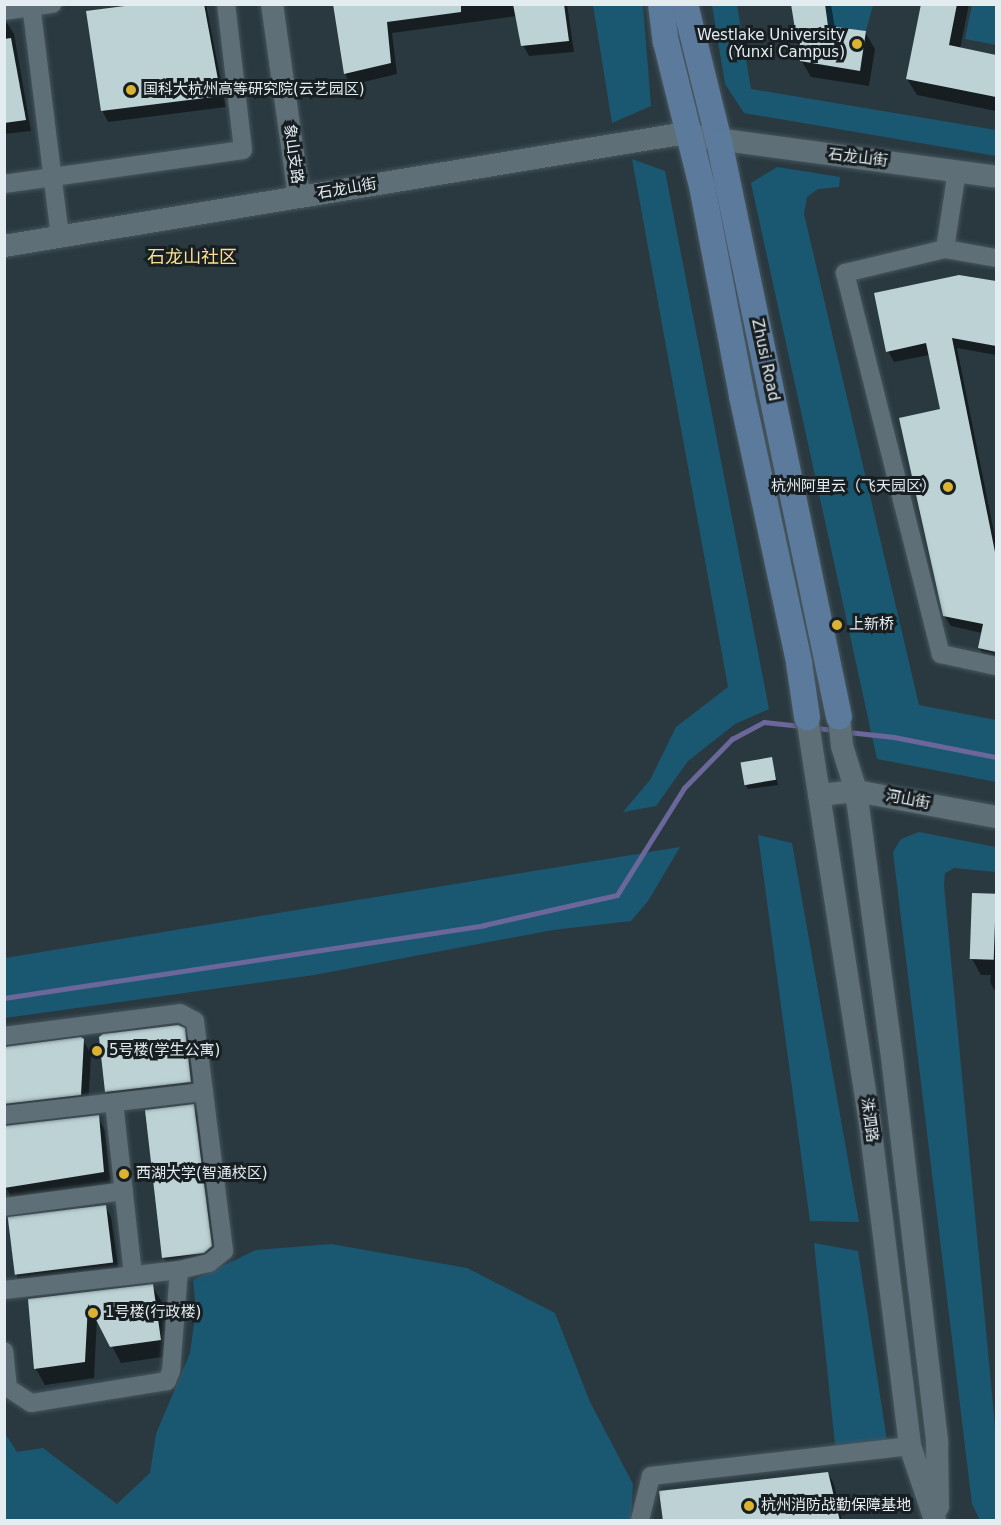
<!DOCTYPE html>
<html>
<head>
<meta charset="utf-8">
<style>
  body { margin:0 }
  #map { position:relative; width:1001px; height:1525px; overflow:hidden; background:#2a3940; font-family:"DejaVu Sans","Noto Sans SC",sans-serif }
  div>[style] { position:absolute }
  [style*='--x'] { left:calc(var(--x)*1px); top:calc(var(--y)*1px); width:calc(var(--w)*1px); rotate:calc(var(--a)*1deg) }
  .green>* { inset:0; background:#1a5872 }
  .shadow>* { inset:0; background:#0007 }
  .stream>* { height:4.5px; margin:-2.25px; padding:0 2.25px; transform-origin:2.25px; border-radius:2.25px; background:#6b679b }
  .building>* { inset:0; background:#bcd2d4; transform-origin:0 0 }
  .roads { filter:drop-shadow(0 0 2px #47555c) drop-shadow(0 0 2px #47555c) }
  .minor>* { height:18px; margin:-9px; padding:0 9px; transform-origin:9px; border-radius:9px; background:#5e6f77 }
  .tertiary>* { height:22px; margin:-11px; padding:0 11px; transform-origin:11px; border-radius:11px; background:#5e6f77 }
  .secondary>* { height:26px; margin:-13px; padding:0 13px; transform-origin:13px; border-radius:13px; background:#5b7a9c }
  .dots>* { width:16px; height:16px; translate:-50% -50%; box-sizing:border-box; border:3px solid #181f22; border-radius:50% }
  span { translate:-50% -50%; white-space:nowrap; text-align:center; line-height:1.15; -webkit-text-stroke:6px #181f22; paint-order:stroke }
  .poi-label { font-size:15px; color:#e2ecf1 }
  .right { translate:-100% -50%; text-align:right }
  .left { translate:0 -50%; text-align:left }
  .street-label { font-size:15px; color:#e2ecf1 }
  .quarter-label { font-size:18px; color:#fcdf93 }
  .frame { position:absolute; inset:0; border:6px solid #e2ecf1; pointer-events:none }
</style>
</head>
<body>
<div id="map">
  <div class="green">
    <i style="clip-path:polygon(593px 5px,643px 5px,651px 106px,612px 123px)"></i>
    <i style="clip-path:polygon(712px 5px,737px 5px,751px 89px,996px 130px,996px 156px,744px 113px,725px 84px)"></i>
    <i style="clip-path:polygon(825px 5px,873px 5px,866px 31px,828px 26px)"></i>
    <i style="clip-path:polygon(972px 5px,996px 5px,996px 45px,965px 39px)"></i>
    <i style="clip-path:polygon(632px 159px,665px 171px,769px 709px,735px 724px,688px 761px,656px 806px,623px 812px,650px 780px,676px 727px,728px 687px)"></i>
    <i style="clip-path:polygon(777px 167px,840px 177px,839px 187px,818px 189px,807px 197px,804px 214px,919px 705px,996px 720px,996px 782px,877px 759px,751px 183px)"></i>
    <i style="clip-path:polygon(919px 832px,996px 847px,996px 872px,954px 868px,945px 873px,944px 886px,996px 1437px,996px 1520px,980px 1520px,972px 1504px,893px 852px,901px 839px)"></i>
    <i style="clip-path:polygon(758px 835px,792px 843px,859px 1222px,810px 1221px)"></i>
    <i style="clip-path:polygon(680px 847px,648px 901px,631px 921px,553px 930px,314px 975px,5px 1018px,5px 958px)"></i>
    <i style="clip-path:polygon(814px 1243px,858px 1251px,888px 1448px,836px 1454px)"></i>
    <i style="clip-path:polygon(331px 1244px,467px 1268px,555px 1313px,590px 1402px,633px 1484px,631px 1520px,5px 1520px,4px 1432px,17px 1452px,43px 1448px,117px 1504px,150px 1473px,156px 1434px,190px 1353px,196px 1310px,193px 1280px,256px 1250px)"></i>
  </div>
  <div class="shadow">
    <i style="clip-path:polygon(152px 4px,206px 4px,226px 107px,108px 122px,102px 110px)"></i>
    <i style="clip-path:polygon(334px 4px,567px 4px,574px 52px,529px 56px,523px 45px,517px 16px,392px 33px,397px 74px,351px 85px,345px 74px)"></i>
    <i style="clip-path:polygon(793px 4px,831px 4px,835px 29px,865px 32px,875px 49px,869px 86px,811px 77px,801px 60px)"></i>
    <i style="clip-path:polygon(922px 4px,969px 4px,960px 49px,996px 56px,996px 111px,917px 95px,907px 79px)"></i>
    <i style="clip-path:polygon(7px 23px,14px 34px,31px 131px,4px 134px,4px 24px)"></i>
    <i style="clip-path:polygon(959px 276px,996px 283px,996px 355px,957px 348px,996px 542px,996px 661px,986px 659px,979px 648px,982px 633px,951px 626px,944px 615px,941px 410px,929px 355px,894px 362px,888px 351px)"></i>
    <i style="clip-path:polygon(771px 759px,778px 785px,748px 789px,745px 784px)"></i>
    <i style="clip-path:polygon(974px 895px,996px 895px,996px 993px,990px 982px,991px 975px,981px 975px,972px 959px)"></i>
    <i style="clip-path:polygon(183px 1029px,193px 1046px,200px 1098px,116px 1108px,106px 1092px)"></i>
    <i style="clip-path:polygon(83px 1040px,91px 1054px,88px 1108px,4px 1121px,4px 1049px)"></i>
    <i style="clip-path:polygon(193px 1106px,200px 1117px,217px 1258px,170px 1269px,164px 1258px,147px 1111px)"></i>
    <i style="clip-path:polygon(98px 1117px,105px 1131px,111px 1186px,13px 1201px,6px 1187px)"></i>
    <i style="clip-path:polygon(105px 1206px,111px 1217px,119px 1274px,24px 1288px,17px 1277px,12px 1237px)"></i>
    <i style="clip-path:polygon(152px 1286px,162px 1302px,169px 1356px,121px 1363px,97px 1318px,94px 1378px,45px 1385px,36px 1369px,29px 1300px)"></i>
    <i style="clip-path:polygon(828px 1473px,834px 1484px,842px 1520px,665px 1520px)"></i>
  </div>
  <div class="stream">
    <i style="--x:816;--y:728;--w:18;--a:6"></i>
    <i style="--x:848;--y:732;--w:46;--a:6.2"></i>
    <i style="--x:894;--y:737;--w:104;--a:11.1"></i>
    <i style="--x:4;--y:998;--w:486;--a:-8.6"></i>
    <i style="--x:484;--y:925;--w:136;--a:-12.7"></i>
    <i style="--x:617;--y:895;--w:126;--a:-57.9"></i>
    <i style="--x:684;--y:788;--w:69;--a:-45.6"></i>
    <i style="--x:732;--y:739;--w:36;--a:-28"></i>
    <i style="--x:764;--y:722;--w:37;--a:6"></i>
  </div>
  <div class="building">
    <i style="clip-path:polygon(140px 4px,204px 4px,221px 96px,101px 111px,86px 11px)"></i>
    <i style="clip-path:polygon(333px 4px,461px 4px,461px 12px,387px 22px,391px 63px,344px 74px)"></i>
    <i style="clip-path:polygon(513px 4px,564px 4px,569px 41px,521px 46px)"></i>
    <i style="clip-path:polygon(791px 4px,825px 4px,828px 26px,866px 31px,860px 71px,800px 61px)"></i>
    <i style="clip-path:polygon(921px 4px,957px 4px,949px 45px,996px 55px,996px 97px,906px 79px)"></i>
    <i style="clip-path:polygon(11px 38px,26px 120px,4px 123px,4px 39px)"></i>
    <i style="clip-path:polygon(959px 275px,996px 281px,996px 346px,952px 338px,996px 557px,996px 652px,978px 648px,983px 624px,943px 616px,899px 418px,940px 409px,926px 343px,886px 352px,874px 293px)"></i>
    <i style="left:772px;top:757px;width:23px;height:32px;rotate:80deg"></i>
    <i style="left:972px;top:893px;width:24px;height:66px;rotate:2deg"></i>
    <i style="clip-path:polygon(178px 1025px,185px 1028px,191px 1082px,105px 1092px,99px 1037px,103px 1034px)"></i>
    <i style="clip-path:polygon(81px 1037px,84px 1039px,81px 1095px,4px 1104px,4px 1047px)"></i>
    <i style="clip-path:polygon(194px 1104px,212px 1246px,204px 1253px,162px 1258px,145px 1110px)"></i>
    <i style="clip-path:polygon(99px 1115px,104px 1172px,4px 1188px,4px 1126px)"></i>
    <i style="left:106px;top:1205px;width:58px;height:99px;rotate:83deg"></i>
    <i style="clip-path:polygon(153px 1284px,161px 1340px,110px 1347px,88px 1304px,85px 1362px,34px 1369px,28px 1299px)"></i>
    <i style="clip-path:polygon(828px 1472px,840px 1521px,663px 1521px,659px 1491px)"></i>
  </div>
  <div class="roads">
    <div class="minor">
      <i style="--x:31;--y:4;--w:234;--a:82.9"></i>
      <i style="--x:4;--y:11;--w:49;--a:-8.3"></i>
      <i style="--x:4;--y:184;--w:241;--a:-8.1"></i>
      <i style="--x:243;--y:150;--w:147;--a:-96.6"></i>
      <i style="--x:945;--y:249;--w:79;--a:-81.3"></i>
      <i style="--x:996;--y:258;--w:52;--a:-170"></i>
      <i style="--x:945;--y:249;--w:103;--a:166.5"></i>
      <i style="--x:845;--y:273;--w:393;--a:75.9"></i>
      <i style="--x:941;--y:654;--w:56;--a:12.3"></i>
      <i style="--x:4;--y:1036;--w:177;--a:-7.4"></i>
      <i style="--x:180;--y:1013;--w:17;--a:28"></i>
      <i style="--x:195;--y:1021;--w:232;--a:82.8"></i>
      <i style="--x:224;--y:1251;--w:19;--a:141"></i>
      <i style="--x:209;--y:1263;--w:31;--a:167"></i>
      <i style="--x:179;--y:1270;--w:101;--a:94.5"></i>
      <i style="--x:171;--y:1371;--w:11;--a:112"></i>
      <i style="--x:167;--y:1381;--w:138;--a:170.8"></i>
      <i style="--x:31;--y:1403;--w:27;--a:-147"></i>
      <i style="--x:8;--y:1388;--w:37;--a:-96"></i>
      <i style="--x:114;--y:1103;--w:173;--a:83.7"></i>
      <i style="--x:4;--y:1115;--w:201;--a:-6.6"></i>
      <i style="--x:4;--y:1207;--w:121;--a:-7.6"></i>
      <i style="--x:4;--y:1290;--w:176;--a:-6.5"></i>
      <i style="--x:640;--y:1520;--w:45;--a:-76"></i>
      <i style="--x:651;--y:1476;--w:261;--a:-6.6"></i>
    </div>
    <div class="tertiary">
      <i style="--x:272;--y:4;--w:195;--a:82"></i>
      <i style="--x:4;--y:246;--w:685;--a:-9.41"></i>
      <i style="--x:680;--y:134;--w:319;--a:7.7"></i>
      <i style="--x:807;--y:717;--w:404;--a:81.2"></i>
      <i style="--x:869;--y:1116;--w:333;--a:82.9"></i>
      <i style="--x:910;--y:1446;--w:78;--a:71.3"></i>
      <i style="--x:839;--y:717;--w:29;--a:84"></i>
      <i style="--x:842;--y:746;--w:47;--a:72.7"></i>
      <i style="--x:856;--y:791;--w:277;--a:82.3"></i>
      <i style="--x:893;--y:1066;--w:380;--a:83.3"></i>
      <i style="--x:937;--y:1443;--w:64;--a:89.1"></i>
      <i style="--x:819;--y:795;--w:37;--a:-6"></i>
      <i style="--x:856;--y:791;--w:142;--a:10.5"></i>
    </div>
    <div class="secondary">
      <i style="--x:661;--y:4;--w:38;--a:83"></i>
      <i style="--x:666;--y:42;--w:148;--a:76"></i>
      <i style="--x:702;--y:186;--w:214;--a:79.2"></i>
      <i style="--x:742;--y:396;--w:273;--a:77.9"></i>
      <i style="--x:799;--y:663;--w:55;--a:81.6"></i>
      <i style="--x:685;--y:4;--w:141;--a:76.1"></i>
      <i style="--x:719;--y:141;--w:588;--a:78.23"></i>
    </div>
  </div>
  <div class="dots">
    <i style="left:857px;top:44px;background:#dcb233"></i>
    <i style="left:131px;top:90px;background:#dcb233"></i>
    <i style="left:948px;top:487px;background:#dcb233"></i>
    <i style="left:837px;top:625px;background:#dcb233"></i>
    <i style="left:97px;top:1051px;background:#dcb233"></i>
    <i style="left:124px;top:1174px;background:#dcb233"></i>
    <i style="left:93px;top:1313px;background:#dcb233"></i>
    <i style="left:749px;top:1506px;background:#dcb233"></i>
  </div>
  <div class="poi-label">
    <span class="right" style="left:845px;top:44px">Westlake University<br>(Yunxi Campus)</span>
    <span class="left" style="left:143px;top:90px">国科大杭州高等研究院(云艺园区)</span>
    <span class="right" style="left:936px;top:487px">杭州阿里云（飞天园区）</span>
    <span class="left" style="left:849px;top:625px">上新桥</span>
    <span class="left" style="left:109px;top:1051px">5号楼(学生公寓)</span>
    <span class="left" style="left:136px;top:1174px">西湖大学(智通校区)</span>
    <span class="left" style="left:105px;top:1313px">1号楼(行政楼)</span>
    <span class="left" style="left:761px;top:1506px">杭州消防战勤保障基地</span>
  </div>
  <div class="street-label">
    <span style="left:293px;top:154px;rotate:82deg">象山支路</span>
    <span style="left:858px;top:158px;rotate:7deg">石龙山街</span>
    <span style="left:347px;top:189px;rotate:-10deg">石龙山街</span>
    <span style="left:765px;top:360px;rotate:78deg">Zhusi Road</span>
    <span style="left:908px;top:800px;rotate:11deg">河山街</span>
    <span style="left:869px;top:1120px;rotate:82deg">洙泗路</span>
  </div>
  <div class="quarter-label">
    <span style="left:192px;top:257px">石龙山社区</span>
  </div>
  <div class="frame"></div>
</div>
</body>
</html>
